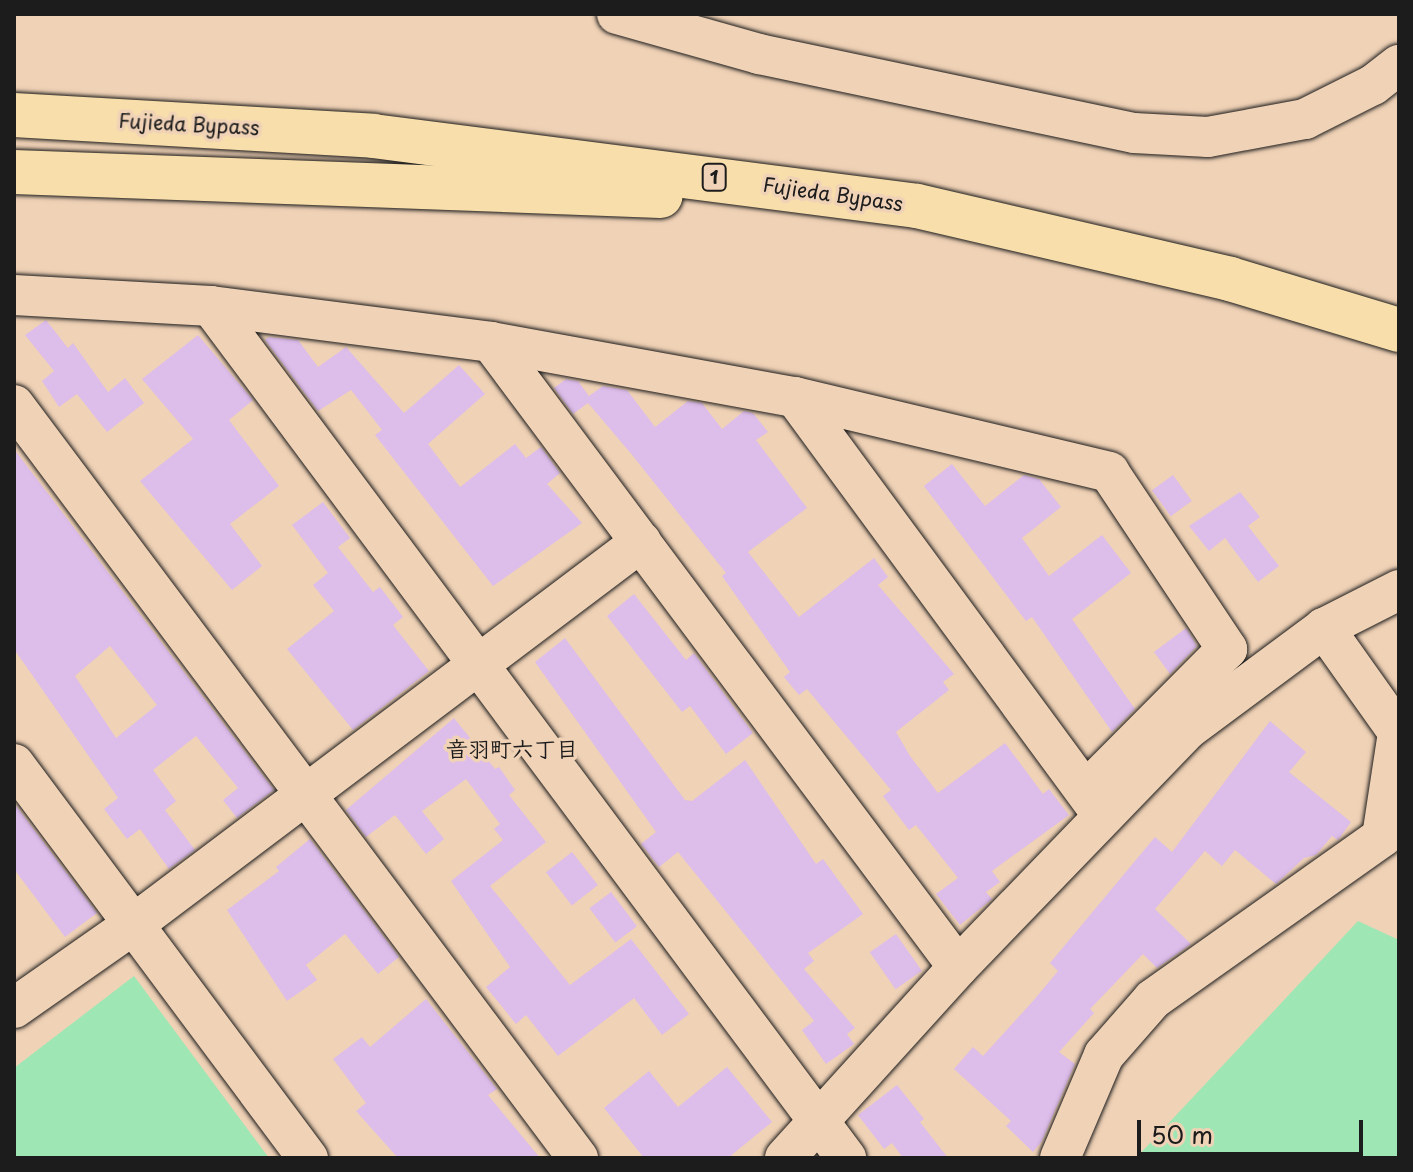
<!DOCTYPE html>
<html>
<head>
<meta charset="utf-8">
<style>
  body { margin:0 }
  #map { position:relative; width:1413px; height:1172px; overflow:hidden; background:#f0d2b6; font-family:"Playpen Sans","Klee One",sans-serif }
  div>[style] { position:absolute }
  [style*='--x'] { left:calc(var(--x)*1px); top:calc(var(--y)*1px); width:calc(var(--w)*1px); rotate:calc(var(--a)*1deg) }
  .green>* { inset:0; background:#9ee7b5 }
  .building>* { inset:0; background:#ddbdea; transform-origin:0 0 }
  .roads { filter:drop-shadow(0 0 2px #1c1c1c) drop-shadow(0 0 2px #1c1c1c) }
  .minor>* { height:40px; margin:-20px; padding:0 20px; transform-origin:20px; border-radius:20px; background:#f0d2b6 }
  .highway>* { height:44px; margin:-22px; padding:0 22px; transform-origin:22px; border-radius:22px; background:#f8deab }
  span { translate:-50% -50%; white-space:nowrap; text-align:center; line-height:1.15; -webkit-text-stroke:7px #f0d2b6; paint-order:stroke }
  .shield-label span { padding:2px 6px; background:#f0d2b6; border:2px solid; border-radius:6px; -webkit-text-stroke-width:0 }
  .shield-label { font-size:18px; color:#1c1c1c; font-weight:700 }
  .street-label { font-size:20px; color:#1c1c1c }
  .neighbourhood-label { font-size:22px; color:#1c1c1c; font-weight:700 }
  .frame { position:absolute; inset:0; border:16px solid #1c1c1c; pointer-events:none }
  .scale { position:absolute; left:1137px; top:1120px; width:226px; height:36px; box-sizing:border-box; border:4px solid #1c1c1c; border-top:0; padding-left:10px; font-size:24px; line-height:28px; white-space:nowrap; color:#1c1c1c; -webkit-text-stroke:6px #f0d2b6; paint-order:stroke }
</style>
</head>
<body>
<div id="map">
  <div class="green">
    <i style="clip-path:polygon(1358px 921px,1399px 940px,1399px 1158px,1136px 1158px)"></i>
    <i style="clip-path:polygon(134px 976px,269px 1158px,14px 1158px,14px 1068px)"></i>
  </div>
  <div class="building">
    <i style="clip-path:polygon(46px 320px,68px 348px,73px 343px,108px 392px,125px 378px,144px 403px,107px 432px,77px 394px,59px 407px,42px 381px,54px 371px,25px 335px)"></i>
    <i style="clip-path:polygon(198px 335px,253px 400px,229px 420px,279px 486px,230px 524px,262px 566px,232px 590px,140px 481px,193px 439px,142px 379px)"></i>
    <i style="clip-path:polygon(269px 337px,298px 340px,318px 367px,346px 347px,404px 413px,459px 365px,485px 394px,428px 444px,460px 487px,515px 444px,526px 458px,541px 447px,560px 473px,547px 484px,582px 523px,493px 586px,375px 435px,382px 430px,351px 390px,318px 411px,265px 340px)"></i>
    <i style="clip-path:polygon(566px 379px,578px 381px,589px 396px,603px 386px,627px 390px,655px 427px,688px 401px,702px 403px,722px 429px,744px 411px,753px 413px,768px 432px,756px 440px,807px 508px,748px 552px,799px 617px,874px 558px,888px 577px,878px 585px,954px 674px,943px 682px,949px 690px,896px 732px,910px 756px,938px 793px,1005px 743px,1043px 794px,1049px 789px,1069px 815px,992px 871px,1000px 882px,986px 892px,992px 899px,960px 925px,936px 894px,958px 878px,916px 825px,909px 830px,883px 796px,891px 790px,807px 689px,799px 695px,784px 677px,790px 672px,722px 576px,726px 573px,633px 456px,588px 403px,573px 414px,554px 388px)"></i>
    <i style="clip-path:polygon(evenodd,14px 449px,274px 790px,237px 818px,223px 800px,238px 788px,196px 736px,153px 770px,176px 801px,165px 810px,195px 850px,169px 869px,140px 829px,127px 839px,104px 809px,118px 798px,14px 649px,14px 449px,110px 646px,157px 705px,116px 738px,75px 676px,110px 646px)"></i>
    <i style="clip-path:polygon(952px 464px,985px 506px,1024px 475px,1039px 479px,1061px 507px,1022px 538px,1049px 576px,1102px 535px,1131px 573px,1072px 619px,1135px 709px,1112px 732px,1032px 617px,1026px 621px,924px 486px)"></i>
    <i style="left:1173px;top:475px;width:32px;height:26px;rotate:54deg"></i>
    <i style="clip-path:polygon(1240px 492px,1260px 517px,1248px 526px,1279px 566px,1258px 582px,1225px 538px,1209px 551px,1189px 526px)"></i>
    <i style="clip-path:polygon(323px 502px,350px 538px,338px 547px,373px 592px,380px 587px,403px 617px,393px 625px,429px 671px,353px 730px,287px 649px,334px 611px,313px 585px,328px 573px,292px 525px)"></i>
    <i style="clip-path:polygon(634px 594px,686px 660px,694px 653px,753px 733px,726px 754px,690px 706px,682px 712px,607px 616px)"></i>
    <i style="clip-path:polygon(1186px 628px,1197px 646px,1170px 674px,1154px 652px)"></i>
    <i style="clip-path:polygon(565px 638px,685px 800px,692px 801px,745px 760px,816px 864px,823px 859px,863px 914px,808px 953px,814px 961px,804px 969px,855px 1028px,847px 1034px,854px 1044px,826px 1064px,802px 1030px,814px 1021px,678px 852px,659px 867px,641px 844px,656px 832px,535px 662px)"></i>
    <i style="clip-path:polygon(454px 718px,495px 769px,499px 767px,515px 790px,509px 795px,546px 842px,490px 886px,570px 985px,631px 939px,689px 1014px,662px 1035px,634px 998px,558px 1056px,526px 1015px,516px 1024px,486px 987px,510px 967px,451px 881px,503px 840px,494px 829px,500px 824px,466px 779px,422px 811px,444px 839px,426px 854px,395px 815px,366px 837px,346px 810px)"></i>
    <i style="clip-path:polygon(1270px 721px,1306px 752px,1289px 772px,1351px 822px,1338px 840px,1332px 836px,1316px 855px,1304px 858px,1276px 884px,1235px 850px,1222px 866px,1205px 851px,1155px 909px,1191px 944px,1157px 968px,1143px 954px,1090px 1009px,1094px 1013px,1059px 1052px,1075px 1064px,1042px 1141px,1033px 1152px,1006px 1126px,1011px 1121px,954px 1069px,973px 1047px,983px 1056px,1033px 1001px,1058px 971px,1050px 963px,1155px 837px,1172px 852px)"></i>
    <i style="clip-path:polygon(14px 803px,97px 913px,65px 937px,14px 869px)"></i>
    <i style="clip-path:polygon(310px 839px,399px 957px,378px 974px,345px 934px,306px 965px,317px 980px,287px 1001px,227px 910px,279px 871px,276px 867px)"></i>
    <i style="left:572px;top:852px;width:42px;height:33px;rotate:52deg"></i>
    <i style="left:611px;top:892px;width:43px;height:27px;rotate:53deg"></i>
    <i style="left:896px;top:934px;width:45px;height:32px;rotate:55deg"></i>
    <i style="clip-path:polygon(426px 999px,497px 1089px,488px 1095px,540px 1158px,398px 1158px,356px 1111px,366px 1103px,333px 1059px,362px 1037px,370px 1047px)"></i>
    <i style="clip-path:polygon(727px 1067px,772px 1122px,728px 1158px,644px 1158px,604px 1108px,649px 1071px,678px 1107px)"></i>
    <i style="clip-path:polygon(897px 1085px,924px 1119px,920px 1122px,948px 1158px,903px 1158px,892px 1143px,884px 1149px,858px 1115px)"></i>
  </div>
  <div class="roads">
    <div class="minor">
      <i style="--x:617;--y:14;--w:148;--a:15.7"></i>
      <i style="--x:759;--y:54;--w:383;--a:11.9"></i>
      <i style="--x:1134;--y:133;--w:74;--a:3.1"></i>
      <i style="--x:1208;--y:137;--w:99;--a:-10.5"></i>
      <i style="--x:1305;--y:119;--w:76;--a:-26.6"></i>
      <i style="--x:1373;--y:85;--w:33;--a:-38"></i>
      <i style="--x:14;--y:295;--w:197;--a:3.2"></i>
      <i style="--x:211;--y:306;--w:282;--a:7.3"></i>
      <i style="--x:491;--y:342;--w:309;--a:10.3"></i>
      <i style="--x:795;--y:397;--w:323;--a:13.4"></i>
      <i style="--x:1109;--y:472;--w:213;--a:56.3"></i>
      <i style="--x:1227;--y:649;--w:200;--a:134.8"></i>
      <i style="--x:211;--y:306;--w:1063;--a:53.3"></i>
      <i style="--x:491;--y:342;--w:780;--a:53.23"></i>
      <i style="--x:795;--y:397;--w:516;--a:53.66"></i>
      <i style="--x:14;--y:405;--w:941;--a:53.17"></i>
      <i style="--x:14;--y:764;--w:492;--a:53.3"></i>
      <i style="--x:14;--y:1008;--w:146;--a:-35"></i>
      <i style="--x:134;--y:924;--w:635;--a:-37"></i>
      <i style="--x:785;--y:1158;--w:258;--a:-47.8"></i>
      <i style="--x:958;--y:967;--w:331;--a:-46"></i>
      <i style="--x:1188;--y:729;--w:169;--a:-36.6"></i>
      <i style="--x:1324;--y:628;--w:84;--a:-26.9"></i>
      <i style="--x:1060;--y:1158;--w:112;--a:-66.9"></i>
      <i style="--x:1104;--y:1055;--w:74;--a:-48.8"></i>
      <i style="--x:1153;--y:999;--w:281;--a:-35.3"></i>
      <i style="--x:1382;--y:837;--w:106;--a:-81.3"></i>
      <i style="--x:1398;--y:732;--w:128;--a:-125.4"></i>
    </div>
    <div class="highway">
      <i style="--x:14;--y:115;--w:360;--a:3.3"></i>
      <i style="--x:373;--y:136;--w:548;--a:7.33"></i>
      <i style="--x:917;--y:206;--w:321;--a:13.1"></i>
      <i style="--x:1230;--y:279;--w:177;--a:16.8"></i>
      <i style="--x:14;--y:172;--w:647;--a:2.12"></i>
    </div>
  </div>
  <div class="shield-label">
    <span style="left:714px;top:177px">1</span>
  </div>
  <div class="street-label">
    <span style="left:189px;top:124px;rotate:3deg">Fujieda Bypass</span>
    <span style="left:833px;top:194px;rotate:8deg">Fujieda Bypass</span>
  </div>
  <div class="neighbourhood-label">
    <span style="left:512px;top:748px">音羽町六丁目</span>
  </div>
  <div class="frame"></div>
  <div class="scale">50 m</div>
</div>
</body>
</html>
